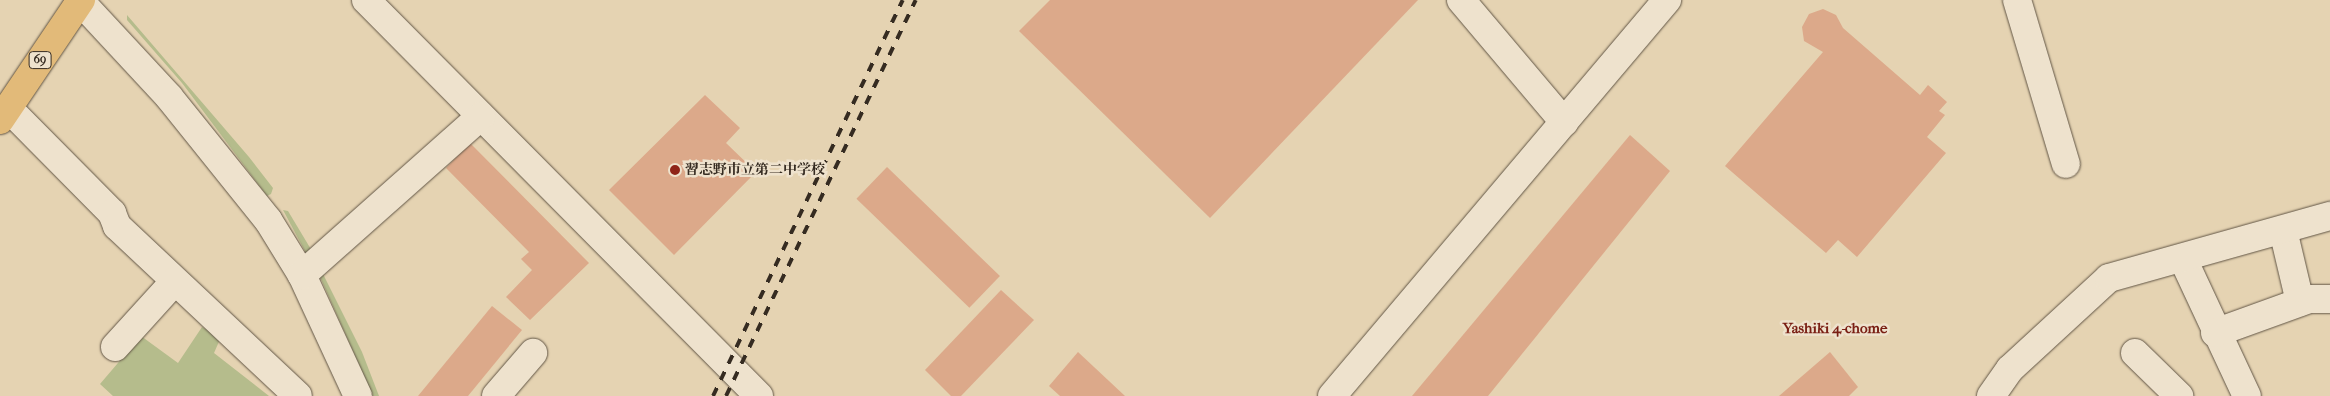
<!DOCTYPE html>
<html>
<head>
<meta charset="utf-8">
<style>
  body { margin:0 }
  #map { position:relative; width:2330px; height:396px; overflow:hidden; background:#e5d3b2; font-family:"IM FELL French Canon","Noto Serif JP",serif }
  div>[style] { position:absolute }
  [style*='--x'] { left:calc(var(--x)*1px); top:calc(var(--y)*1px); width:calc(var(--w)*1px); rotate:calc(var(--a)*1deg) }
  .green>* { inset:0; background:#b5bc8c }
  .building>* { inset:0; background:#dca98a; transform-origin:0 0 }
  .roads { filter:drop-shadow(0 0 1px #615545) drop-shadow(0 0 1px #615545) }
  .minor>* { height:28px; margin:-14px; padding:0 14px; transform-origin:14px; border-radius:14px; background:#eee2cd }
  .major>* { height:28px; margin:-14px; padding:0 14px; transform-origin:14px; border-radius:14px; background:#e2ba79 }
  .rail>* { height:4px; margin-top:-2px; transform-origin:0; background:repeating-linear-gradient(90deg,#352b21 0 9px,transparent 0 18px) }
  .dots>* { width:14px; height:14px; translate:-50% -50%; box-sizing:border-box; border:2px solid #eee2cd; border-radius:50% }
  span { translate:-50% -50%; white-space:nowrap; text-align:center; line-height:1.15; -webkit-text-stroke:5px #eee2cd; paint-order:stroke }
  .shield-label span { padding:1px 4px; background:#eee2cd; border:1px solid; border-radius:4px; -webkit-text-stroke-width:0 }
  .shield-label { font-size:12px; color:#352b21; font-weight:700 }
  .poi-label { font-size:14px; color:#352b21; font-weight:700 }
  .left { translate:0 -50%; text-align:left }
  .neighbourhood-label { font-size:15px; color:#7a1f14; font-weight:700 }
</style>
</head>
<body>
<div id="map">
  <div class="green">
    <i style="clip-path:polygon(127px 15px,249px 157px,273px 188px,271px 194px,267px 196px,182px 83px,127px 20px)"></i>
    <i style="clip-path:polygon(283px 210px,288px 211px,312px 251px,307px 255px)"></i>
    <i style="clip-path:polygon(322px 272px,362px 352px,379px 396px,373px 396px,320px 277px)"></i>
    <i style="clip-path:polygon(202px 327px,221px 337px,214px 353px,269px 396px,113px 396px,100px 384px,141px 336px,178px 363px)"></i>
  </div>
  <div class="building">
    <i style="clip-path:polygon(1050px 0,1418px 0,1210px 218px,1019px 31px)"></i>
    <i style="clip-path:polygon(1823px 9px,1836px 15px,1843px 28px,1920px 95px,1928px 85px,1947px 102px,1939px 111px,1945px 115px,1927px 137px,1946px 153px,1857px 257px,1838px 240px,1826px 253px,1725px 166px,1823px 52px,1804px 41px,1802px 27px,1809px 14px)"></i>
    <i style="clip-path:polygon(705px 95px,740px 128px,726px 143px,756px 172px,674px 255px,609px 190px)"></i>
    <i style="clip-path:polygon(1630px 135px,1670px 171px,1488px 396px,1412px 396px)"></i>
    <i style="clip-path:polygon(470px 143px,589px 263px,530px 320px,506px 297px,532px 270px,521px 259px,529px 252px,446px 168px)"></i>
    <i style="left:887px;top:167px;width:157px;height:44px;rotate:44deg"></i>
    <i style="clip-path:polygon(1001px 290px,1034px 320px,961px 396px,951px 396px,925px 370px)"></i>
    <i style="clip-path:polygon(492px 306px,522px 330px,468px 396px,418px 396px)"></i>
    <i style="clip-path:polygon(1078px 352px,1125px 396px,1060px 396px,1049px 386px)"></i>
    <i style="clip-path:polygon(1830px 352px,1858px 387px,1849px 396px,1779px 396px)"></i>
  </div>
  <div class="roads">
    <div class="minor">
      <i style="--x:79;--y:0;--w:132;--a:47.1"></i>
      <i style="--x:169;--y:97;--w:158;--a:51.2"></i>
      <i style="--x:268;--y:220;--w:65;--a:58.3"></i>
      <i style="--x:302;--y:275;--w:133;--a:65.2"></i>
      <i style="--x:366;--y:0;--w:558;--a:45.22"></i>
      <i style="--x:1461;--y:0;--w:160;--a:49.8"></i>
      <i style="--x:2017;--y:0;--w:171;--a:73.4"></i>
      <i style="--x:8;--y:108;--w:148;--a:45.3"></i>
      <i style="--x:112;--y:213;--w:14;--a:69"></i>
      <i style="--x:117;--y:226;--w:248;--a:43.2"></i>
      <i style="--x:2283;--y:230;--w:74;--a:76.7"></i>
      <i style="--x:2183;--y:259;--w:151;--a:65"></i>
      <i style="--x:302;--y:275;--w:239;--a:-41.6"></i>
      <i style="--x:2215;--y:333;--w:100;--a:-19.9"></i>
      <i style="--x:2309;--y:299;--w:21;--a:0"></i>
      <i style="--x:115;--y:347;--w:88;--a:-47.8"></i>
      <i style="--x:2135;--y:353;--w:62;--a:44.3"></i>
      <i style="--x:496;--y:396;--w:57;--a:-49.3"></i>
      <i style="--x:1332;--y:396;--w:519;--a:-49.77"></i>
      <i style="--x:1991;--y:396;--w:33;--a:-55"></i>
      <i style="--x:2010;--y:369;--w:134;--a:-42.6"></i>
      <i style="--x:2109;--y:278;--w:230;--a:-15.7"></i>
    </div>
    <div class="major">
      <i style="--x:0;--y:120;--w:145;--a:-56"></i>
    </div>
  </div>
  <div class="rail">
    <i style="--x:713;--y:396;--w:439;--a:-64.4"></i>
    <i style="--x:726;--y:396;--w:439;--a:-64.4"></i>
  </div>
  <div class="dots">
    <i style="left:675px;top:170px;background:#8f2418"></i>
  </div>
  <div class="shield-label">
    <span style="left:40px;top:60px">69</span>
  </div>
  <div class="poi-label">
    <span class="left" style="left:685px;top:170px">習志野市立第二中学校</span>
  </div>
  <div class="neighbourhood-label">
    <span style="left:1835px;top:329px">Yashiki 4-chome</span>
  </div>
</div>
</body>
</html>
